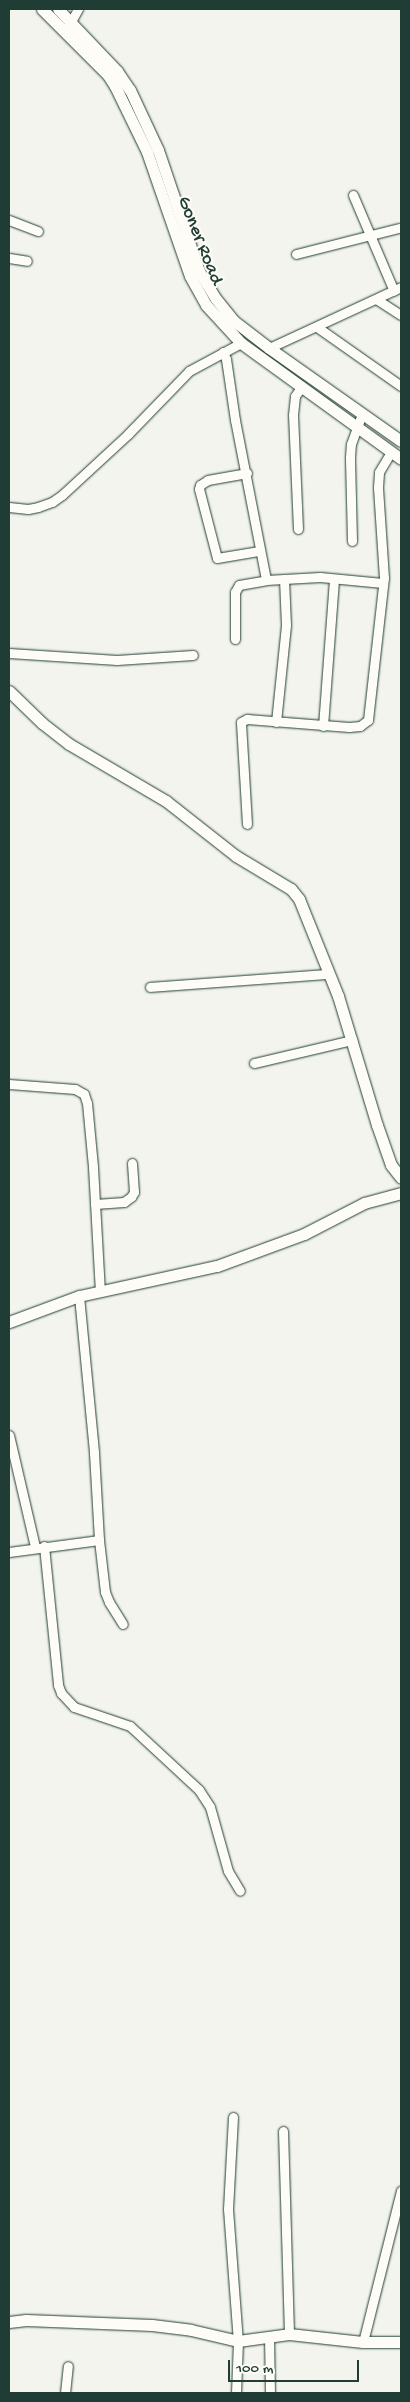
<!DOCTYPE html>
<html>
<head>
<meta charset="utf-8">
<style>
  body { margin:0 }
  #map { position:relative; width:410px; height:2402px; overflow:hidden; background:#f4f4ef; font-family:"Gochi Hand",sans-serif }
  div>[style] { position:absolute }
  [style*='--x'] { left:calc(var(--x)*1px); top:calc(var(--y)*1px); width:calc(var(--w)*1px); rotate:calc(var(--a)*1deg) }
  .roads { filter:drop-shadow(0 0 1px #1f3d34) drop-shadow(0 0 1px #1f3d34) }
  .street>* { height:9px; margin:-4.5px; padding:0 4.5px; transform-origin:4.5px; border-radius:4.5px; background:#fdfcf7 }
  .secondary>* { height:11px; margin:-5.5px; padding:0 5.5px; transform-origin:5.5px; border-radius:5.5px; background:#fdfcf7 }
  span { translate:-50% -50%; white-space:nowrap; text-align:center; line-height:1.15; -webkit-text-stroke:4px #fdfcf7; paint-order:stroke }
  .street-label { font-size:19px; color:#1f3d34 }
  .frame { position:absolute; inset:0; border:10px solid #1f3d34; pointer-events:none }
  .scale { position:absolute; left:228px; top:2360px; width:131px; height:22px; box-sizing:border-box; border:2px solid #1f3d34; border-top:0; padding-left:6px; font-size:15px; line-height:18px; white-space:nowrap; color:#1f3d34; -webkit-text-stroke:4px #fdfcf7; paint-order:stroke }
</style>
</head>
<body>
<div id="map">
  <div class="roads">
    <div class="street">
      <i style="--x:68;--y:27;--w:21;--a:-61"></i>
      <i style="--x:353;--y:195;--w:104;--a:66.9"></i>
      <i style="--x:9;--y:220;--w:31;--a:21"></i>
      <i style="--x:296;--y:254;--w:106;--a:-14.2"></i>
      <i style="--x:9;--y:258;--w:18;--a:9"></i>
      <i style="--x:376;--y:299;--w:30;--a:33"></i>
      <i style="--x:317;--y:327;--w:103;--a:35.1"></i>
      <i style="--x:269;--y:348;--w:145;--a:-24.8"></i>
      <i style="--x:223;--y:352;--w:8;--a:67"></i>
      <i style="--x:226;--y:359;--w:62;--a:81.6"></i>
      <i style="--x:235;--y:420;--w:163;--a:79"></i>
      <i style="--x:247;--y:473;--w:40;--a:170"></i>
      <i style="--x:208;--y:480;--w:9;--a:148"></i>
      <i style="--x:200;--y:485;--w:4;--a:104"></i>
      <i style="--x:199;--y:489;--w:71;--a:75.4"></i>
      <i style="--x:217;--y:558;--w:43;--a:-9.5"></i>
      <i style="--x:9;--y:507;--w:19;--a:6"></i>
      <i style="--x:28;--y:509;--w:10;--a:-11"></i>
      <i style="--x:38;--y:507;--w:15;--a:-20"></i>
      <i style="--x:52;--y:502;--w:12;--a:-35"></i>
      <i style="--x:62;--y:495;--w:90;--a:-42.7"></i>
      <i style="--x:128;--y:434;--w:88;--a:-45.9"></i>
      <i style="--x:189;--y:371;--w:59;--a:-28.3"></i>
      <i style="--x:298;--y:529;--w:114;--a:-92.5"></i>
      <i style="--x:293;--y:415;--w:19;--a:-84"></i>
      <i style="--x:295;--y:396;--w:12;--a:-55"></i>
      <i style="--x:352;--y:541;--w:84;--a:-91.4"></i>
      <i style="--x:350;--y:457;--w:13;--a:-86"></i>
      <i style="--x:351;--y:444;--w:32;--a:-70"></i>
      <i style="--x:235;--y:639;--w:47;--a:-90"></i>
      <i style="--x:235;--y:592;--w:8;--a:-60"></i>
      <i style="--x:239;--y:585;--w:27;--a:-10"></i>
      <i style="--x:266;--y:580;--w:54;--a:-3.2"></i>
      <i style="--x:320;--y:577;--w:63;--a:5.4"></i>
      <i style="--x:9;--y:653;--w:108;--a:3.7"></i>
      <i style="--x:117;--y:660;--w:76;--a:-3.8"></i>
      <i style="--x:276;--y:722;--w:98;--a:-84.1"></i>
      <i style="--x:286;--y:625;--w:46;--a:-92.5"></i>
      <i style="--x:323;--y:726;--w:147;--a:-85.7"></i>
      <i style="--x:247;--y:824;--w:102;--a:-93.4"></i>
      <i style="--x:241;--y:722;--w:7;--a:-27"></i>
      <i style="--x:247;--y:719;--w:102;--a:4.5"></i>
      <i style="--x:349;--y:727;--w:11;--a:-5"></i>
      <i style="--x:360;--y:726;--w:10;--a:-37"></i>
      <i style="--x:368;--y:720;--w:143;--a:-83.6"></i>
      <i style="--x:384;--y:578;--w:91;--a:-93.8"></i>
      <i style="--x:378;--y:487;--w:15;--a:-86"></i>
      <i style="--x:379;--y:472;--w:23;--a:-59"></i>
      <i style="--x:150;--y:987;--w:179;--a:-4.2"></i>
      <i style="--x:254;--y:1063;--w:101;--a:-13.2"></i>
      <i style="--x:9;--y:1084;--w:66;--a:4.3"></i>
      <i style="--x:75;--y:1089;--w:10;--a:29"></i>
      <i style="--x:84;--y:1094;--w:9;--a:72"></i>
      <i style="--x:87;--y:1103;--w:64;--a:84.6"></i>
      <i style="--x:93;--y:1167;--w:124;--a:86.8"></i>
      <i style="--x:95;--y:1204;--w:29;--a:-4"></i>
      <i style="--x:124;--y:1202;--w:9;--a:-36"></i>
      <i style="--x:131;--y:1197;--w:6;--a:-59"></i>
      <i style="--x:134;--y:1192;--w:29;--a:-94"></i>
      <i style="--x:79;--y:1296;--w:158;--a:84.5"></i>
      <i style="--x:94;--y:1453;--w:87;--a:86.7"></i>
      <i style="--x:99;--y:1540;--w:52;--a:83.4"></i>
      <i style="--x:105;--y:1592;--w:11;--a:68"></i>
      <i style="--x:109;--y:1602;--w:26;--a:58"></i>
      <i style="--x:9;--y:1435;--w:115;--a:76.9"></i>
      <i style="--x:44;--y:1546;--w:140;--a:84.2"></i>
      <i style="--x:58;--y:1685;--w:9;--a:69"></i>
      <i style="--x:61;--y:1693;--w:19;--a:47"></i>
      <i style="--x:74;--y:1707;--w:59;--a:18.7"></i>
      <i style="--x:130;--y:1726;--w:94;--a:42.8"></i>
      <i style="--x:199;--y:1790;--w:20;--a:57"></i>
      <i style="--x:210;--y:1807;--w:66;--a:74.3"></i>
      <i style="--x:228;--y:1871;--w:23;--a:59"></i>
      <i style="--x:9;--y:1552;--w:91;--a:-7.6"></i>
      <i style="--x:233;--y:2117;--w:92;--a:93.1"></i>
      <i style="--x:228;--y:2209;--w:132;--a:85.7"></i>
      <i style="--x:238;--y:2341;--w:52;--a:92.2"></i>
      <i style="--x:283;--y:2131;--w:203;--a:88.3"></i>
      <i style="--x:269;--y:2336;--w:57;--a:89"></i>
      <i style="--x:363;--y:2342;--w:156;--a:-75.9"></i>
      <i style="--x:65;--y:2393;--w:27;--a:-84"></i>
    </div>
    <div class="secondary">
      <i style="--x:42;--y:9;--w:93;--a:45"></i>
      <i style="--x:108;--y:75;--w:13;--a:58"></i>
      <i style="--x:115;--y:86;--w:73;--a:64.1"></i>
      <i style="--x:147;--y:152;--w:131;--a:70.9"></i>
      <i style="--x:190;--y:276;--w:33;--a:61"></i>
      <i style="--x:206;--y:305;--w:52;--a:47.4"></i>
      <i style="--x:241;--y:343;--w:198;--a:35.9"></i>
      <i style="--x:58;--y:9;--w:86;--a:46.4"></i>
      <i style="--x:117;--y:71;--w:23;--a:56"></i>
      <i style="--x:130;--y:90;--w:66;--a:65"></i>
      <i style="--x:158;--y:150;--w:128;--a:71.3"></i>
      <i style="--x:199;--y:271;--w:33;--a:59"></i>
      <i style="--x:216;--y:299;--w:28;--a:51"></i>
      <i style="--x:234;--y:321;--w:44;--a:37.6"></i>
      <i style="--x:269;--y:348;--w:161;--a:35.2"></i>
      <i style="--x:9;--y:691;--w:46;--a:44.1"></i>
      <i style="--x:42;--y:723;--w:34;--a:38"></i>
      <i style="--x:69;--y:744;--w:113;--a:30.4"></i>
      <i style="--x:166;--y:801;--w:89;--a:38.2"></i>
      <i style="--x:236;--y:856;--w:64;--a:31"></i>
      <i style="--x:291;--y:889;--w:13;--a:51"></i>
      <i style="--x:299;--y:899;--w:105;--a:68.1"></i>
      <i style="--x:338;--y:996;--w:135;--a:73.2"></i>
      <i style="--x:377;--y:1125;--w:42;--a:70.7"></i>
      <i style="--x:391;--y:1165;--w:16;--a:52"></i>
      <i style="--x:9;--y:1322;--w:75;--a:-20.4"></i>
      <i style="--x:79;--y:1296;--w:141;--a:-12.3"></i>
      <i style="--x:217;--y:1266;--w:93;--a:-20.2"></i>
      <i style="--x:304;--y:1234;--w:68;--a:-27.3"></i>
      <i style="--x:364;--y:1203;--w:38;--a:-15"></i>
      <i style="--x:9;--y:2322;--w:17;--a:-7"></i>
      <i style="--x:26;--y:2320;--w:126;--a:2.3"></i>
      <i style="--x:152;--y:2325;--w:39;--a:7"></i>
      <i style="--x:191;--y:2330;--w:48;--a:13.2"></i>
      <i style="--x:238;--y:2341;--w:51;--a:-7.8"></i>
      <i style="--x:289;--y:2334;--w:74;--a:6.2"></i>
      <i style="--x:363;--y:2342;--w:38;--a:0"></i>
    </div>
  </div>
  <div class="street-label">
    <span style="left:199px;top:241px;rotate:68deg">Goner Road</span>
  </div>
  <div class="frame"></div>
  <div class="scale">100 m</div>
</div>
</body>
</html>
